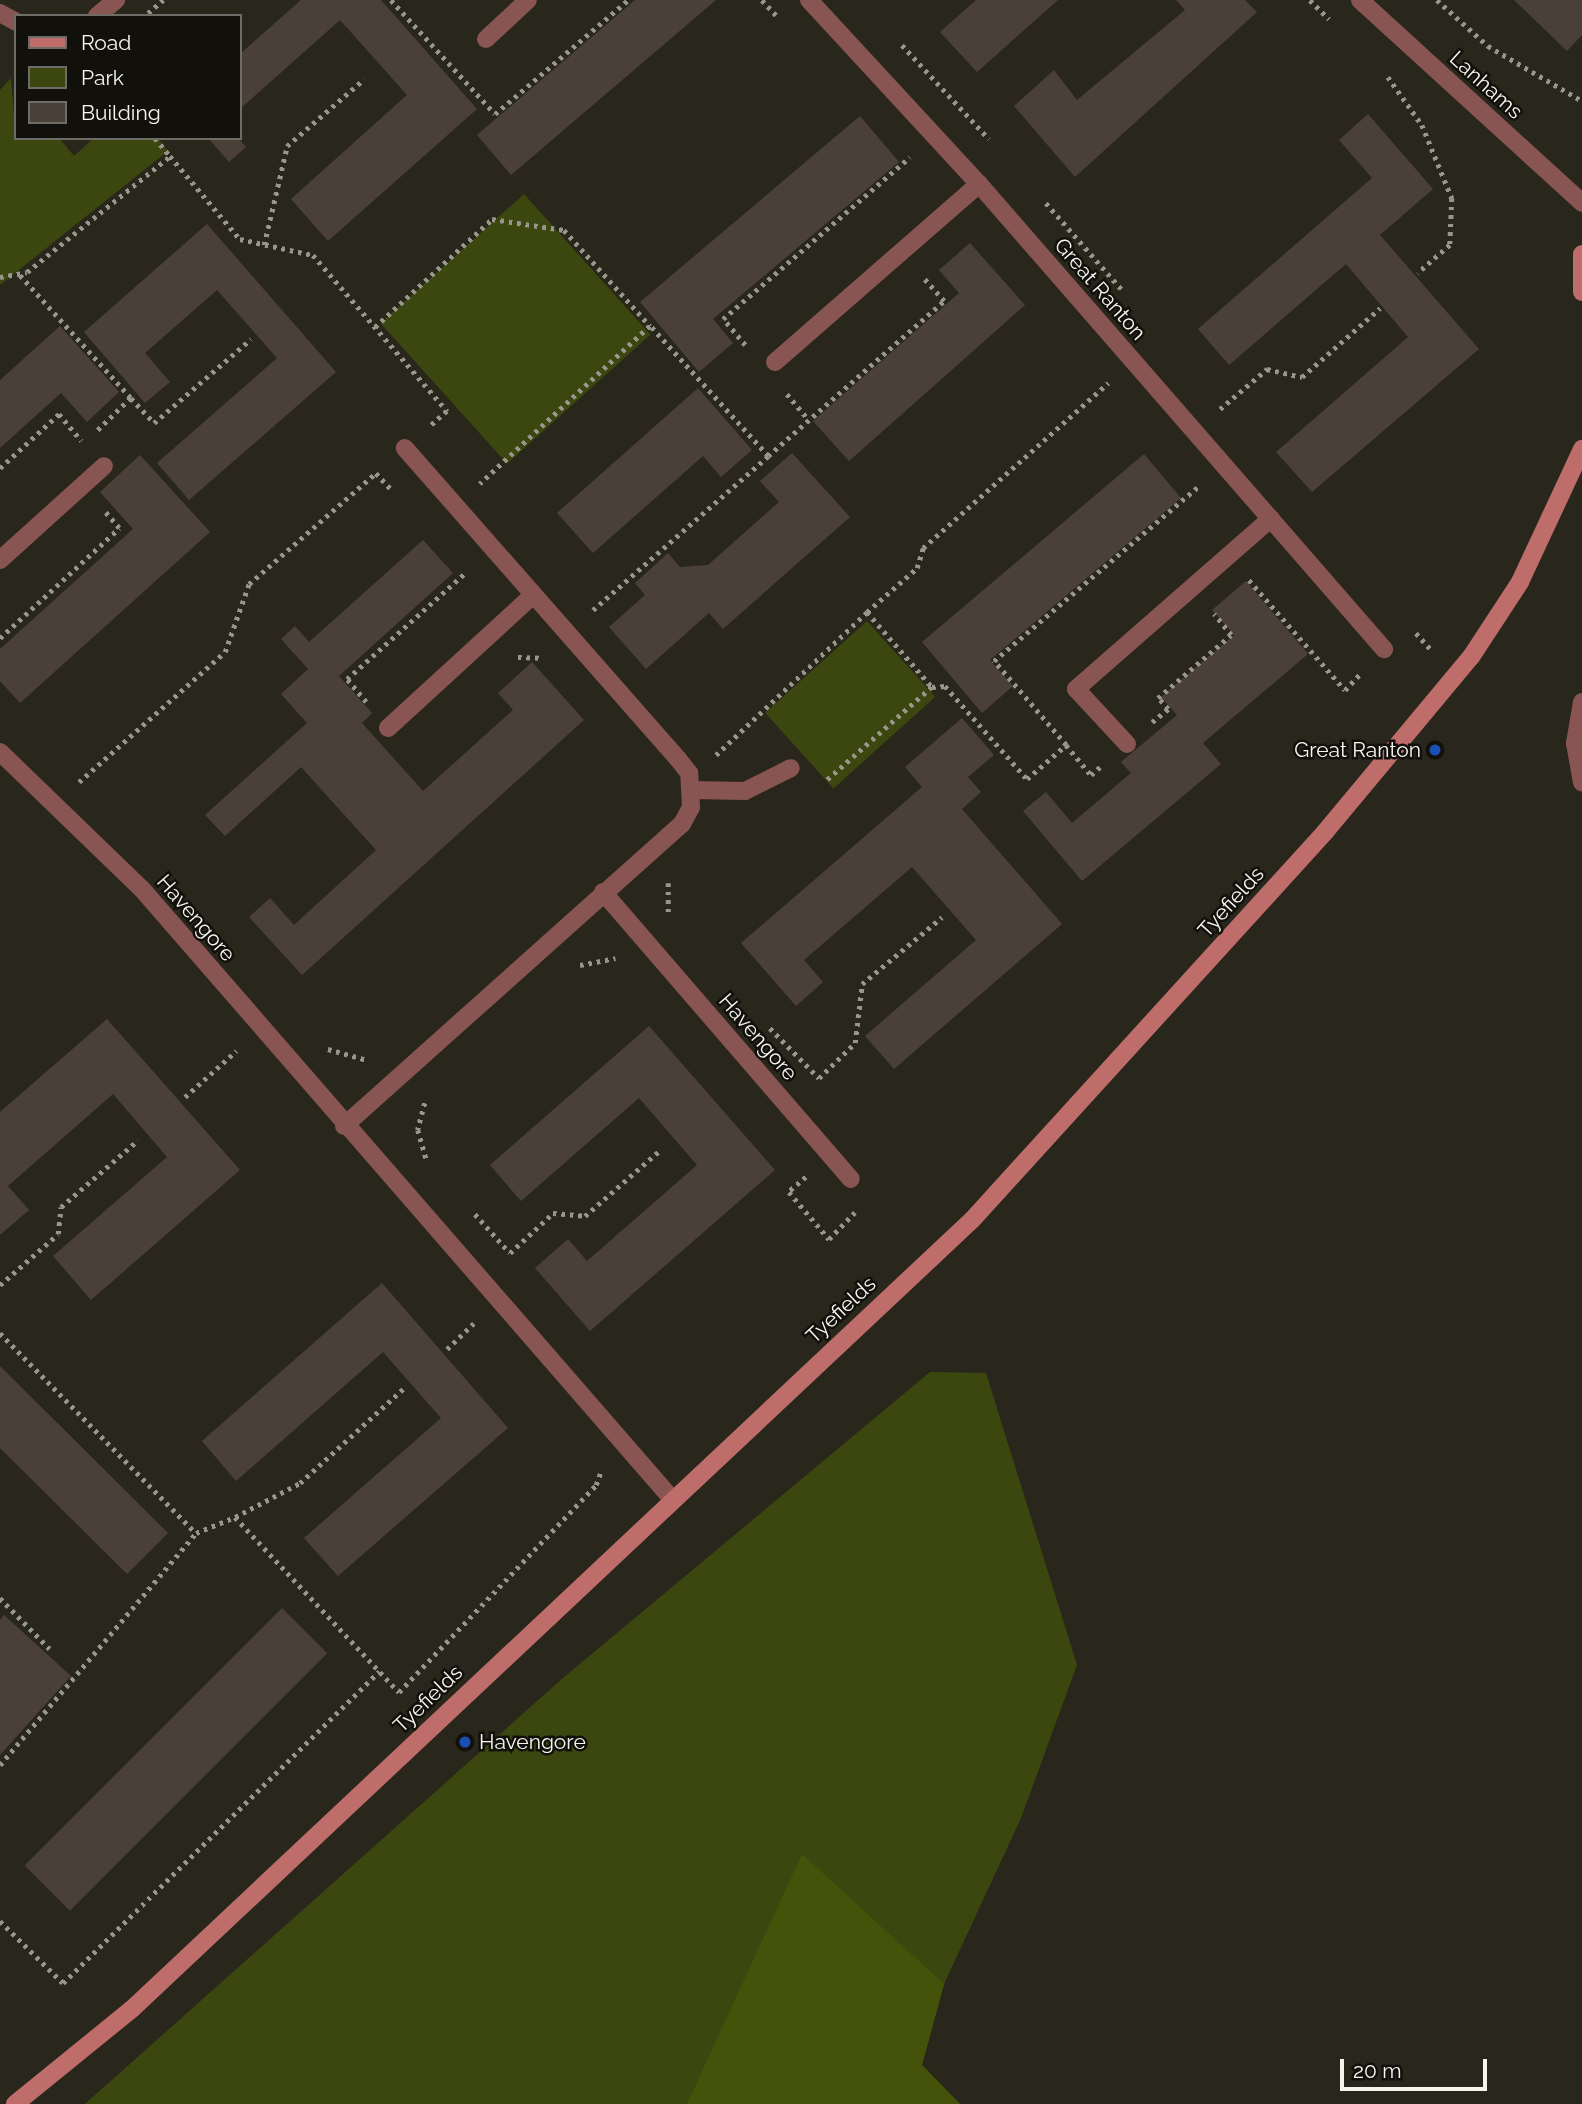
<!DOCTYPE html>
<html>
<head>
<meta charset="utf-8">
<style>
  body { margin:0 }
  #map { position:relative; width:1582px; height:2104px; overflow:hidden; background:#29271c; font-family:Raleway,sans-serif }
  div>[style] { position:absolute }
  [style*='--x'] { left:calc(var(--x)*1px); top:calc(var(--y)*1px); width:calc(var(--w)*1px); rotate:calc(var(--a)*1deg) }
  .green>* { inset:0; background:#3c470f; transform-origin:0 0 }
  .forest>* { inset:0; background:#455209 }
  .building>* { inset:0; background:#4a4038; transform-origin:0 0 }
  .path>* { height:4.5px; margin-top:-2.25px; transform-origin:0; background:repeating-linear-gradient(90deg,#98978e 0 3.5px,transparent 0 8.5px) }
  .lane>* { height:18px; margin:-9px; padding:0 9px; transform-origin:9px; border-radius:9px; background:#885553 }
  .street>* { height:18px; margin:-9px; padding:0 9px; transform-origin:9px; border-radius:9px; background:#885553 }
  .secondary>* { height:18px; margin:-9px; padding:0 9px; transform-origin:9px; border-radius:9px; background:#bf6d6b }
  .dots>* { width:19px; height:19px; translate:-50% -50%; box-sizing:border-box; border:4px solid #11100b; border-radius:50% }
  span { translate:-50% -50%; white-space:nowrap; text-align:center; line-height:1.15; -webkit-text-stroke:5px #11100b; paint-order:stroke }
  .street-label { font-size:21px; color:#f6f5ee }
  .poi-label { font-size:21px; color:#f6f5ee }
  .right { translate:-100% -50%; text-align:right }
  .left { translate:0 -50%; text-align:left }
  .legend { position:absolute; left:14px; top:14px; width:228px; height:126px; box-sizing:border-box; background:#11100b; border:2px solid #6d6c66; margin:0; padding:9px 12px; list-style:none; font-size:21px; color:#f6f5ee }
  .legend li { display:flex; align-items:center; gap:14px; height:35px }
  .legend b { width:35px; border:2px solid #6d6c66 }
  .scale { position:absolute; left:1340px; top:2059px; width:147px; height:32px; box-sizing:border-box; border:4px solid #f6f5ee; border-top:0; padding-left:9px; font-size:21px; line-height:24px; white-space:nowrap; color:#f6f5ee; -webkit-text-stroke:5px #11100b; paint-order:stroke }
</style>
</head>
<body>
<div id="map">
  <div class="green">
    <i style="clip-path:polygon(11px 78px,16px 138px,59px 138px,74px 156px,94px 138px,158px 138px,168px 151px,0 285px,0 90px)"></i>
    <i style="left:524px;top:194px;width:189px;height:193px;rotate:48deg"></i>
    <i style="left:867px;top:621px;width:102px;height:137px;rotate:48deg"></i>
    <i style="clip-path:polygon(930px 1372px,986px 1373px,1077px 1665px,1021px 1818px,944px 1984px,922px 2065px,960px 2104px,85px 2104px,563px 1678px)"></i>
  </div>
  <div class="forest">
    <i style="clip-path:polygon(802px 1854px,944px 1984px,922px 2065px,960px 2104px,687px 2104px)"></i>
  </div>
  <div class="building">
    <i style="clip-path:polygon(301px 0,381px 0,477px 109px,328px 241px,291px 199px,407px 95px,340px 20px,240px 109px,240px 54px)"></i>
    <i style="clip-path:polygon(635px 0,716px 0,511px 175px,477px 135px)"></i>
    <i style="clip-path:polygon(976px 0,1058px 0,977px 72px,940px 32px)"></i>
    <i style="clip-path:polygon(1176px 0,1245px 0,1257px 12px,1075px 177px,1014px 106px,1054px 70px,1077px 100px,1185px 10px)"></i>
    <i style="clip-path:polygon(1514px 0,1582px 0,1582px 35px,1567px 51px)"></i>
    <i style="clip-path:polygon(1368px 114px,1433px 189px,1380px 235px,1479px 349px,1312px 492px,1276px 452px,1408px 337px,1346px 264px,1229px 365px,1198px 329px,1372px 178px,1339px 140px)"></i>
    <i style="clip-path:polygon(860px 116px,899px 162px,713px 319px,733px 343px,699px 372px,640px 302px)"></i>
    <i style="clip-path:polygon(208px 138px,238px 138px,246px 147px,229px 162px)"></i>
    <i style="clip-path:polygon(207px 224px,336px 372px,189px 500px,157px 463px,277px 358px,217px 290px,145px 353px,170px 382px,145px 403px,84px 332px)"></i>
    <i style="clip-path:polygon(970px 243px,1025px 305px,849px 461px,813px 421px,959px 293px,939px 270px)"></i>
    <i style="clip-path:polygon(60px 326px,119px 392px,87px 422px,61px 393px,0 448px,0 380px)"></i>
    <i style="clip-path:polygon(698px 388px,752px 450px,721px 477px,703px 456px,593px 553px,557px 513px)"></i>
    <i style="clip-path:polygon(792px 453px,850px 517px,723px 629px,709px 613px,646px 669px,609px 627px,645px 595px,635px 583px,668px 553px,680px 567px,708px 565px,779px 502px,760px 481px)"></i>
    <i style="clip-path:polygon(1144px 454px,1181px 498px,990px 660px,1013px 686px,982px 713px,922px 642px)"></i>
    <i style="clip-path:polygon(140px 455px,210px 532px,20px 703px,0 681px,0 649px,133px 529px,100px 492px)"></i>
    <i style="clip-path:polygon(423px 540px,453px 573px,339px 676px,372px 713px,362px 723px,423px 791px,513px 710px,498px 693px,532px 662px,584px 720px,302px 975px,249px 917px,270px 898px,294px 925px,376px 850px,301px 767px,225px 836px,205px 815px,307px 723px,281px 694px,308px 669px,281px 639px,295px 626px,309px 642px)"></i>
    <i style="clip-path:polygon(1246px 581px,1308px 654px,1203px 743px,1221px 764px,1082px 881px,1023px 811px,1046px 792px,1072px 823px,1131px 773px,1121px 762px,1177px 715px,1161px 697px,1234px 635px,1212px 610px)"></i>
    <i style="clip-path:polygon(962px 718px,994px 755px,968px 777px,981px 792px,962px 809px,1062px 924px,894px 1069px,865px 1036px,976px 940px,912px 867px,804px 960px,823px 982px,796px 1006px,741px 943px,922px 787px,905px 767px)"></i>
    <i style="clip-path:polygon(107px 1019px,240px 1170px,91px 1300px,53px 1256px,167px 1157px,113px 1094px,8px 1186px,29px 1210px,0 1235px,0 1112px)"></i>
    <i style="clip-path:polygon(649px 1026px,775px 1170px,590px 1331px,535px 1268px,568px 1239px,587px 1261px,697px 1165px,639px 1098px,521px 1201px,490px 1165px)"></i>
    <i style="clip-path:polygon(382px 1283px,508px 1428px,338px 1576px,304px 1538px,441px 1418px,383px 1352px,236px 1481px,202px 1441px)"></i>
    <i style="clip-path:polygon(0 1366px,168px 1533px,127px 1574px,0 1448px)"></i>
    <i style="left:282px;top:1608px;width:64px;height:364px;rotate:45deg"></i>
    <i style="clip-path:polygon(4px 1615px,71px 1676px,0 1755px,0 1620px)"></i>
  </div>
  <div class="path">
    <i style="--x:391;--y:0;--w:154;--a:47.6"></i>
    <i style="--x:495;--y:114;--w:175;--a:-40.6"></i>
    <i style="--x:762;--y:0;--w:22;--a:47"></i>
    <i style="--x:1310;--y:0;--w:27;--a:45"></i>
    <i style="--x:1437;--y:0;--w:69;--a:42"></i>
    <i style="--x:1488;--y:46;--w:109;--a:30.3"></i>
    <i style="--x:148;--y:13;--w:20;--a:-41"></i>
    <i style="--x:902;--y:45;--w:128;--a:47.2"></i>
    <i style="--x:1388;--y:77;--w:59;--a:54.7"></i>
    <i style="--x:1422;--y:125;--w:79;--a:67.7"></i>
    <i style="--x:1452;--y:198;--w:47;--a:92.4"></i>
    <i style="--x:1450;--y:245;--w:43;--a:138.8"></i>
    <i style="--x:155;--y:138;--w:23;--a:50"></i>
    <i style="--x:1046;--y:203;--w:117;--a:48.8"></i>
    <i style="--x:264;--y:245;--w:102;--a:-76.9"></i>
    <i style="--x:287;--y:146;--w:102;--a:-41"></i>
    <i style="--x:20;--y:275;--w:166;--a:47.9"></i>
    <i style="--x:131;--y:398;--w:50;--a:135.8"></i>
    <i style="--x:0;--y:277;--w:27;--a:-10"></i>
    <i style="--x:27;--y:272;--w:184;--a:-39"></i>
    <i style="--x:170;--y:156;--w:109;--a:49.9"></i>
    <i style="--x:240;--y:239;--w:75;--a:12.4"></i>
    <i style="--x:313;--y:255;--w:206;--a:49.3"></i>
    <i style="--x:447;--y:411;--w:24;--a:138"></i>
    <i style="--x:375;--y:327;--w:159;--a:-42.7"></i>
    <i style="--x:492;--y:219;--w:73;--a:8.7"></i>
    <i style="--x:564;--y:230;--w:129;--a:48.1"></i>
    <i style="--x:650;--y:326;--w:232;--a:137.1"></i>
    <i style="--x:745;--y:345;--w:34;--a:-130"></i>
    <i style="--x:723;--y:319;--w:247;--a:-40.9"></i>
    <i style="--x:787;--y:394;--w:34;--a:50"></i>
    <i style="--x:131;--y:398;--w:34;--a:47"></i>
    <i style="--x:154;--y:423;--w:128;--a:-40.9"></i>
    <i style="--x:1220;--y:409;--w:62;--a:-40.4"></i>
    <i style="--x:1267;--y:369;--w:36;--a:13"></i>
    <i style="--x:1302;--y:377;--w:104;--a:-41.5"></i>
    <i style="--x:768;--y:456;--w:235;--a:-41.4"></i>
    <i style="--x:944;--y:301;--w:31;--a:-132"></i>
    <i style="--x:0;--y:468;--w:80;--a:-42.5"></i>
    <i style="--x:59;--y:414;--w:35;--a:50"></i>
    <i style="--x:1249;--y:580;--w:146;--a:48.9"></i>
    <i style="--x:1345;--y:690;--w:23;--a:-47"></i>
    <i style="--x:593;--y:610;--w:233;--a:-41.3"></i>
    <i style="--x:768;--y:456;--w:176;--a:-132.2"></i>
    <i style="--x:867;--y:612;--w:67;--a:-41.3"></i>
    <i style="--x:917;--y:568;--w:21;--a:-73"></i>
    <i style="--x:923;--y:548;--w:248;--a:-41.7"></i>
    <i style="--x:1416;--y:633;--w:25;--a:48"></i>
    <i style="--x:0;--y:638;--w:162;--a:-42.7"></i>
    <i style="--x:119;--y:528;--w:23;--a:-131"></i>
    <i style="--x:518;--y:657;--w:23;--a:2"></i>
    <i style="--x:932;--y:687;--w:13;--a:-4"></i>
    <i style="--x:945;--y:686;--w:124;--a:48.6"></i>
    <i style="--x:1027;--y:779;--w:52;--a:-41.1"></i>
    <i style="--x:1066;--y:745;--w:111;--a:-130.6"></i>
    <i style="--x:994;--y:661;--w:270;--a:-40.5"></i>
    <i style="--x:366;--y:702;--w:30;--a:-130"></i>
    <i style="--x:347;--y:679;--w:159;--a:-41.9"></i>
    <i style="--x:1152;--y:722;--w:21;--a:-39"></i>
    <i style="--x:1168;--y:709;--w:15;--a:-132"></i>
    <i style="--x:1158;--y:698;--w:96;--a:-40.8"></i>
    <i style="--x:1231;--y:635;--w:27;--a:-129"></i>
    <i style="--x:1066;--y:745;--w:39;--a:50"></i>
    <i style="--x:1091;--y:775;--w:12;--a:-42"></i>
    <i style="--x:716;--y:755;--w:208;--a:-43.4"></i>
    <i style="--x:867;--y:612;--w:99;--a:49.1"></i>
    <i style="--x:932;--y:687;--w:144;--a:138.4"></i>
    <i style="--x:79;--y:782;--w:195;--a:-41.7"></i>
    <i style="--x:225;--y:652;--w:72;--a:-70.6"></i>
    <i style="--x:249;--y:584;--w:169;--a:-41.2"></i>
    <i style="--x:376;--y:473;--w:21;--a:47"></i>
    <i style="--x:668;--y:912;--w:29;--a:-90"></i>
    <i style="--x:580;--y:965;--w:36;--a:-11"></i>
    <i style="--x:770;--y:1028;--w:70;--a:45.6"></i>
    <i style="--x:819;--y:1078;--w:50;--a:-44.2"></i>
    <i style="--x:855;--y:1043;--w:59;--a:-83.2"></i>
    <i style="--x:862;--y:984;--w:104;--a:-39.9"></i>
    <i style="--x:328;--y:1049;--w:41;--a:15.8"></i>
    <i style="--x:185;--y:1097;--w:69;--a:-42"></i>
    <i style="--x:425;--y:1103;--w:28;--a:105"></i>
    <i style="--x:418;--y:1130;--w:32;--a:74"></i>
    <i style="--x:806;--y:1177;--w:23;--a:139"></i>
    <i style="--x:789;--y:1192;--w:62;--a:49.6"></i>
    <i style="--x:829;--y:1239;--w:37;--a:-46"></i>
    <i style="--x:475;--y:1214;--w:52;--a:48.1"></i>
    <i style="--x:510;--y:1253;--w:59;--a:-42.9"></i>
    <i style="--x:553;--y:1213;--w:32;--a:5"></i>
    <i style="--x:585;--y:1216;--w:98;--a:-41.3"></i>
    <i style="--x:0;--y:1285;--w:77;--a:-41.3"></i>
    <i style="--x:58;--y:1234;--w:27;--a:-84"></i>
    <i style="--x:61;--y:1207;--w:102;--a:-41"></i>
    <i style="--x:0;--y:1333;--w:280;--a:45.6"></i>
    <i style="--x:196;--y:1533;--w:42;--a:-22.3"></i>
    <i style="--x:235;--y:1517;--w:240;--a:46.9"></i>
    <i style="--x:399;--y:1692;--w:286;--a:-46.4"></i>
    <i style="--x:596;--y:1485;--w:15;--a:-70"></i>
    <i style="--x:447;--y:1349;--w:37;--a:-44"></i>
    <i style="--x:235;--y:1517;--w:73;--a:-27.6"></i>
    <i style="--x:300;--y:1483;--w:141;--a:-42.4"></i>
    <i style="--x:0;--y:1598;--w:71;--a:45.6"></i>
    <i style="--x:0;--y:1765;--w:304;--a:-49.8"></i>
    <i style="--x:0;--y:1921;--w:88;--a:44.5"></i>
    <i style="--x:63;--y:1983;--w:444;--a:-44.6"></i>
  </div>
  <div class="lane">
    <i style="--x:1582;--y:702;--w:42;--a:99.7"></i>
    <i style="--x:1575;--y:743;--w:40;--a:80"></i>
  </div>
  <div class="street">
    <i style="--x:809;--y:0;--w:251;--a:47.3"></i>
    <i style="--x:979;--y:184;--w:617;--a:48.95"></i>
    <i style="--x:1360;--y:0;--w:301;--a:42.4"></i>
    <i style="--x:0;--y:13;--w:18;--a:29"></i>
    <i style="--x:97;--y:16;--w:25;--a:-40"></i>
    <i style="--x:486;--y:39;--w:57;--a:-42.9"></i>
    <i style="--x:775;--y:362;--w:271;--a:-41.1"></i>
    <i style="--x:0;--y:560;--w:140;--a:-42.1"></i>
    <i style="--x:388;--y:728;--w:194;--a:-42.5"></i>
    <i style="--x:1127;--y:744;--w:75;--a:-132.8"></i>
    <i style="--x:1076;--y:689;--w:259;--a:-41.2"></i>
    <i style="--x:0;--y:752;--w:196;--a:44"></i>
    <i style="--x:141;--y:888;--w:809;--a:49.01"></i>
    <i style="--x:692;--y:790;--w:53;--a:1.1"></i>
    <i style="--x:745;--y:791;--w:51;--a:-26.6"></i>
    <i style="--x:603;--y:892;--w:379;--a:49.2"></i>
    <i style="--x:344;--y:1126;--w:453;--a:-41.8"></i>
    <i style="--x:682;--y:824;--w:19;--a:-62"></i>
    <i style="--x:691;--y:807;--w:34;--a:-93"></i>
    <i style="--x:689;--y:773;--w:18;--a:-128"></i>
    <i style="--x:678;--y:759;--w:414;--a:-131.3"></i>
  </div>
  <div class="secondary">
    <i style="--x:1582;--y:254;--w:38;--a:90"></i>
    <i style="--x:15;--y:2104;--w:151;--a:-39.1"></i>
    <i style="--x:132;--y:2009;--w:1152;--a:-43.21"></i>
    <i style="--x:972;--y:1220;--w:525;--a:-47.7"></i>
    <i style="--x:1325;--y:832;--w:228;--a:-50.2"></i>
    <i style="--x:1471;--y:657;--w:90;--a:-56.8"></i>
    <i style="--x:1520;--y:582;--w:147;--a:-65"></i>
  </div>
  <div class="dots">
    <i style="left:1435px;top:750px;background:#1a4fb4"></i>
    <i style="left:465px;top:1742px;background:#1a4fb4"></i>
  </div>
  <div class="street-label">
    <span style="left:1486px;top:85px;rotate:42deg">Lanhams</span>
    <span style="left:1100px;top:289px;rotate:49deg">Great Ranton</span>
    <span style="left:1231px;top:902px;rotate:-48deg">Tyefields</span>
    <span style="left:196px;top:918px;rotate:49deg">Havengore</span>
    <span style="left:758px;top:1037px;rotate:49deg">Havengore</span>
    <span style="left:841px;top:1310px;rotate:-43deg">Tyefields</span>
    <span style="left:428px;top:1699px;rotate:-44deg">Tyefields</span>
  </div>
  <div class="poi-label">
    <span class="right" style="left:1421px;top:750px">Great Ranton</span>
    <span class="left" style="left:479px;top:1742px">Havengore</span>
  </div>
  <ul class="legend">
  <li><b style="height:9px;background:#bf6d6b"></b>Road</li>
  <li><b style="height:19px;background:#3c470f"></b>Park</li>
  <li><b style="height:19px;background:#4a4038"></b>Building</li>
  </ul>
  <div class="scale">20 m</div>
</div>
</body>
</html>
